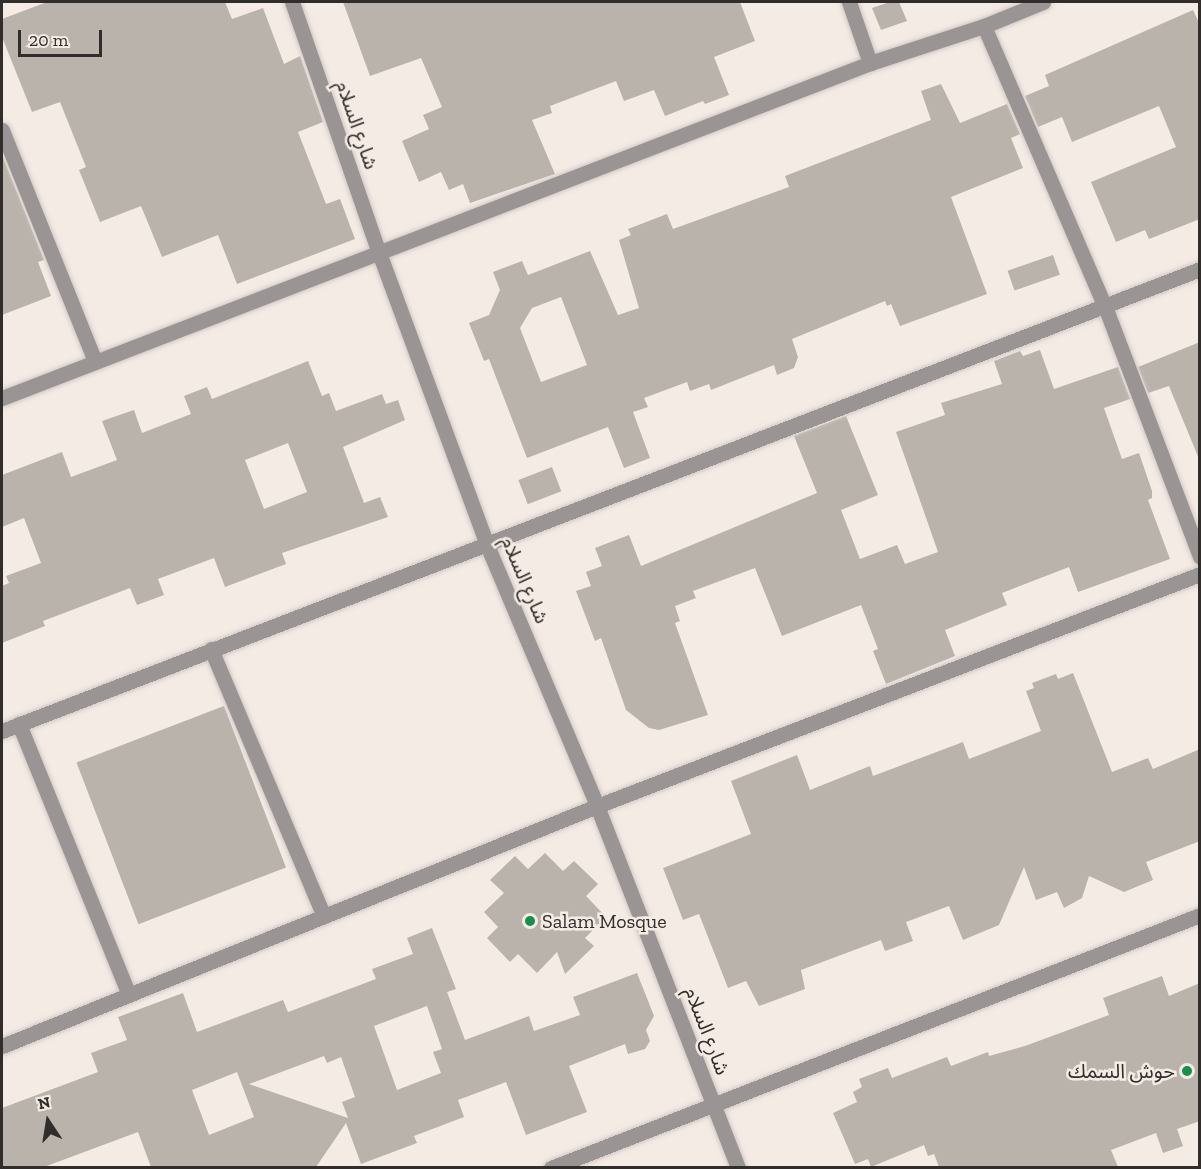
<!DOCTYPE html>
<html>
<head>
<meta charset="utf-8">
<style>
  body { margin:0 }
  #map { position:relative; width:1201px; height:1169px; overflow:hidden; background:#f5ebe5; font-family:"Zilla Slab","Noto Sans Arabic",serif }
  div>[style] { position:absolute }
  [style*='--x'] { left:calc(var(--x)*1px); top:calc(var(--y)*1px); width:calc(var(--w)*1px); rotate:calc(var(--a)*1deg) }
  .building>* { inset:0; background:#b9b3ab; transform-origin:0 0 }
  .roads { filter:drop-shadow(0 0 2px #d2c9c4) drop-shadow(0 0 2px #d2c9c4) }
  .minor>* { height:15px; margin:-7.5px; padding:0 7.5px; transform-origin:7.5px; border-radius:7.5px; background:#9a9594 }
  .dots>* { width:16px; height:16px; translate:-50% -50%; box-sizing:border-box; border:3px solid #f5ebe5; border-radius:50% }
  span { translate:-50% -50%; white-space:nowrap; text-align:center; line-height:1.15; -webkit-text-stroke:5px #f5ebe5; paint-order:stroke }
  .street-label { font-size:20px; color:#312d2b }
  .poi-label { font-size:20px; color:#312d2b }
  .left { translate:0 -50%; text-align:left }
  .right { translate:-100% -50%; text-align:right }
  .frame { position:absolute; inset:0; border:3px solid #312d2b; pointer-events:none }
  .north { position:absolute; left:18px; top:1091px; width:60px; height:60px; -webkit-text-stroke:4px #f5ebe5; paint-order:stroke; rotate:348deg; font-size:16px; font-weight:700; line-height:24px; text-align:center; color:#312d2b }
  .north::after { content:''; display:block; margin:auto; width:21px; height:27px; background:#312d2b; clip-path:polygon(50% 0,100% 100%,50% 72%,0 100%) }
  .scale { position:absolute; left:18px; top:30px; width:84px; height:27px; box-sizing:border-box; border:3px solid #312d2b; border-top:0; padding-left:8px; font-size:18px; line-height:21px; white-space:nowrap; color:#312d2b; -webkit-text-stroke:4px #f5ebe5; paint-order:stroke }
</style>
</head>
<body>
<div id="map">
  <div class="building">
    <i style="clip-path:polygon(47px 2px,225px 2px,232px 19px,263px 8px,284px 64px,300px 56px,323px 122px,298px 132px,326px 204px,340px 199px,355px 239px,237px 284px,218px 235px,162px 257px,141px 206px,100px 222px,79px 170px,86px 167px,60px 102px,32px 112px,2px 37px,2px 19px)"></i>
    <i style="clip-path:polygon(343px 2px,740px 2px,755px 41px,714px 57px,729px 95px,705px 104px,703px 101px,665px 116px,654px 90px,624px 101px,616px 81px,550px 106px,552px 113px,532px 120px,555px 174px,470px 203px,463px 184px,449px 190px,441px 172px,419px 182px,402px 141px,429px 129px,423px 115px,442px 107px,421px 58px,370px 76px)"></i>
    <i style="clip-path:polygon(890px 2px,899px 2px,907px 21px,881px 30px,872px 8px)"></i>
    <i style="clip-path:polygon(1193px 10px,1200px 25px,1200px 219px,1149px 239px,1145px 230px,1116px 242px,1091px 182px,1176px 147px,1159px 106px,1072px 142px,1062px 117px,1038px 127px,1025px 96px,1049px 86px,1045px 75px)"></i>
    <i style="clip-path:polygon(evenodd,941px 84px,960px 123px,1007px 104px,1020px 134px,1011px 138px,1023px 168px,951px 197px,987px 294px,900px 326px,891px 304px,887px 306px,885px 301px,792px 339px,798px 357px,794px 368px,777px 375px,774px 365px,711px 390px,709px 384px,690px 391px,687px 382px,644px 398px,648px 407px,633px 412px,650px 458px,624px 468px,608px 427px,527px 458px,489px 359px,484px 361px,469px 323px,489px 315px,500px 290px,493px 272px,522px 261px,528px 275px,590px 251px,618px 315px,639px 308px,619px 240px,631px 235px,628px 229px,667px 214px,673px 229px,789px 187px,785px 176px,931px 120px,921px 91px,941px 84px,561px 297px,587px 365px,541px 382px,520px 328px,532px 308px,561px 297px)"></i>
    <i style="clip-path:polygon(2px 155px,44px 260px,38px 262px,51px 296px,2px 315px)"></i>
    <i style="left:1053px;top:255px;width:21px;height:48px;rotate:71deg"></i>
    <i style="clip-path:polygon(1200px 342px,1200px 459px,1199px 459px,1169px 386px,1148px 393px,1138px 367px)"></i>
    <i style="clip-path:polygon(1040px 350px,1054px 389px,1118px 367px,1130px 399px,1104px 408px,1122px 459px,1139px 453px,1152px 491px,1152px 498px,1148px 500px,1170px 559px,1078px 592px,1069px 567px,1002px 593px,1007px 605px,945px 630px,955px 656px,886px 684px,873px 651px,878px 649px,861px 605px,782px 636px,755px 568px,693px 591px,696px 598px,675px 606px,680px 621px,675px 623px,708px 715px,659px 730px,649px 728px,626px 710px,601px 638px,595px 641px,576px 591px,591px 586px,586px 572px,602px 566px,595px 548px,629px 535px,641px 566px,817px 493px,794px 436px,846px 416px,878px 495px,841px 510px,860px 559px,897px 545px,905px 564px,938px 552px,896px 432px,945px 415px,941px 403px,1002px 384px,994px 361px,1020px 351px,1023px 356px)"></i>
    <i style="clip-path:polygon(evenodd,308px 361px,322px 396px,329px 393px,336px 411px,382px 394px,386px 404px,398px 400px,405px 420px,343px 447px,364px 503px,380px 497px,388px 517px,282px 553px,286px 564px,225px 587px,214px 558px,158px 579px,164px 595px,137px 605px,130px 588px,43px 621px,45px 626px,2px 643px,2px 586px,9px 583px,6px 576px,41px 563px,24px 518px,2px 527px,2px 475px,62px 452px,71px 477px,117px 460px,102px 421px,134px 410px,142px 433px,191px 414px,184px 396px,207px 387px,212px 399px,308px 361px,288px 443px,307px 492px,264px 509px,245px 460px,288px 443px)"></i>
    <i style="left:552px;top:467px;width:26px;height:36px;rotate:69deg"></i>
    <i style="clip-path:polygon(1073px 673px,1112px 772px,1148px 758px,1153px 769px,1200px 749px,1200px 841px,1146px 862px,1153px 880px,1124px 892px,1089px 876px,1082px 898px,1064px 908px,1057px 892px,1036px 900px,1024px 867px,999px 925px,963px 940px,949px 906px,906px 922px,913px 941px,885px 951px,881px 940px,801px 970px,805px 989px,759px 1006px,746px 981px,728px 988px,699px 914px,683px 920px,663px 868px,751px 834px,731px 781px,797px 755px,810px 790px,870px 766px,873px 776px,963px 742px,969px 759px,1041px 731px,1026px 691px,1034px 688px,1032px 683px,1056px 674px,1058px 679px)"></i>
    <i style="left:224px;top:706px;width:173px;height:158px;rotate:69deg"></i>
    <i style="clip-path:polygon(545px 853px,563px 871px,574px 861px,598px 884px,586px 896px,606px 917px,585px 938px,594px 946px,565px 974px,557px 952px,537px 973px,518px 954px,510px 962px,487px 938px,498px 927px,484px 912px,504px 893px,490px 880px,515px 856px,528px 869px)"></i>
    <i style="clip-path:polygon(evenodd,432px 928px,456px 989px,447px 992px,465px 1040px,529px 1016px,534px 1031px,580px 1015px,573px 997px,637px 973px,654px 1016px,646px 1030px,650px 1041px,645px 1049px,628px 1054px,625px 1044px,569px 1066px,587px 1112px,526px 1135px,506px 1082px,458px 1100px,464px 1117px,414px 1136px,417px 1143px,361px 1164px,346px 1123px,316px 1167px,151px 1167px,138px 1132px,44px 1167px,2px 1167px,2px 1108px,98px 1072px,91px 1053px,127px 1040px,118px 1017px,183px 993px,197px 1032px,283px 1000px,288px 1012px,376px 979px,372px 969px,413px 954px,407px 938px,432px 928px,427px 1006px,442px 1049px,433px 1052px,441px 1073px,397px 1090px,374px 1026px,427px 1006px,432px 928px,324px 1056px,327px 1063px,341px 1057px,355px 1097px,342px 1102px,348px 1118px,249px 1084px,324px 1056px,432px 928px,237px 1072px,254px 1117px,209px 1135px,192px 1090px,237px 1072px)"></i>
    <i style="clip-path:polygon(1162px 976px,1169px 996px,1200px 983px,1200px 1121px,1177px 1129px,1183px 1146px,1163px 1153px,1156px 1133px,1111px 1150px,1118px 1167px,939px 1167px,934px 1154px,928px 1156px,924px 1145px,871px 1167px,868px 1159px,855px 1164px,833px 1113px,857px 1102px,853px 1092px,862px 1087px,859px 1079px,888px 1068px,892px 1078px,947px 1057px,951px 1066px,988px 1052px,989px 1056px,1025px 1046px,1109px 1015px,1103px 998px)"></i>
  </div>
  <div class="roads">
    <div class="minor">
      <i style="--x:292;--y:2;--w:262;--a:70.9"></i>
      <i style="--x:378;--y:250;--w:314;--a:69.7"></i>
      <i style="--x:487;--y:545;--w:283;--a:67.1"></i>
      <i style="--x:597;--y:806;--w:388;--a:68.7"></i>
      <i style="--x:849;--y:2;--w:65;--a:71"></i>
      <i style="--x:984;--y:26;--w:308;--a:66.7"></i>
      <i style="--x:1106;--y:309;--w:265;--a:69.2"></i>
      <i style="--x:2;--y:130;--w:249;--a:68.1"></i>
      <i style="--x:2;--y:398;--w:930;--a:-21.1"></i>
      <i style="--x:870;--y:63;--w:120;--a:-18"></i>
      <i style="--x:984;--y:26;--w:64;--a:-22.1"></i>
      <i style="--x:211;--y:649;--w:290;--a:67.1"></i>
      <i style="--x:19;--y:724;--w:289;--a:67.9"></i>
      <i style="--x:2;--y:731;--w:1284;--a:-21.09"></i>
      <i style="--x:2;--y:1046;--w:642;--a:-21.97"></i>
      <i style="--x:597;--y:806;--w:646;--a:-21.04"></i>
      <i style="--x:551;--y:1168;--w:697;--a:-21.3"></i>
    </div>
  </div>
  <div class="dots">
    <i style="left:530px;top:921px;background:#17904b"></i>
    <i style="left:1187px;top:1071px;background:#17904b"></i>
  </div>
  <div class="street-label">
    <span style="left:357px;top:125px;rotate:71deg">شارع السلام</span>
    <span style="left:525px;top:580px;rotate:67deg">شارع السلام</span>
    <span style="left:707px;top:1031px;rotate:69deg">شارع السلام</span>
  </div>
  <div class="poi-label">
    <span class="left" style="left:542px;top:921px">Salam Mosque</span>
    <span class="right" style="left:1175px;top:1071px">حوش السمك</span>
  </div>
  <div class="frame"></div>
  <div class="north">N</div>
  <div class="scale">20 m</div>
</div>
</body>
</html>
